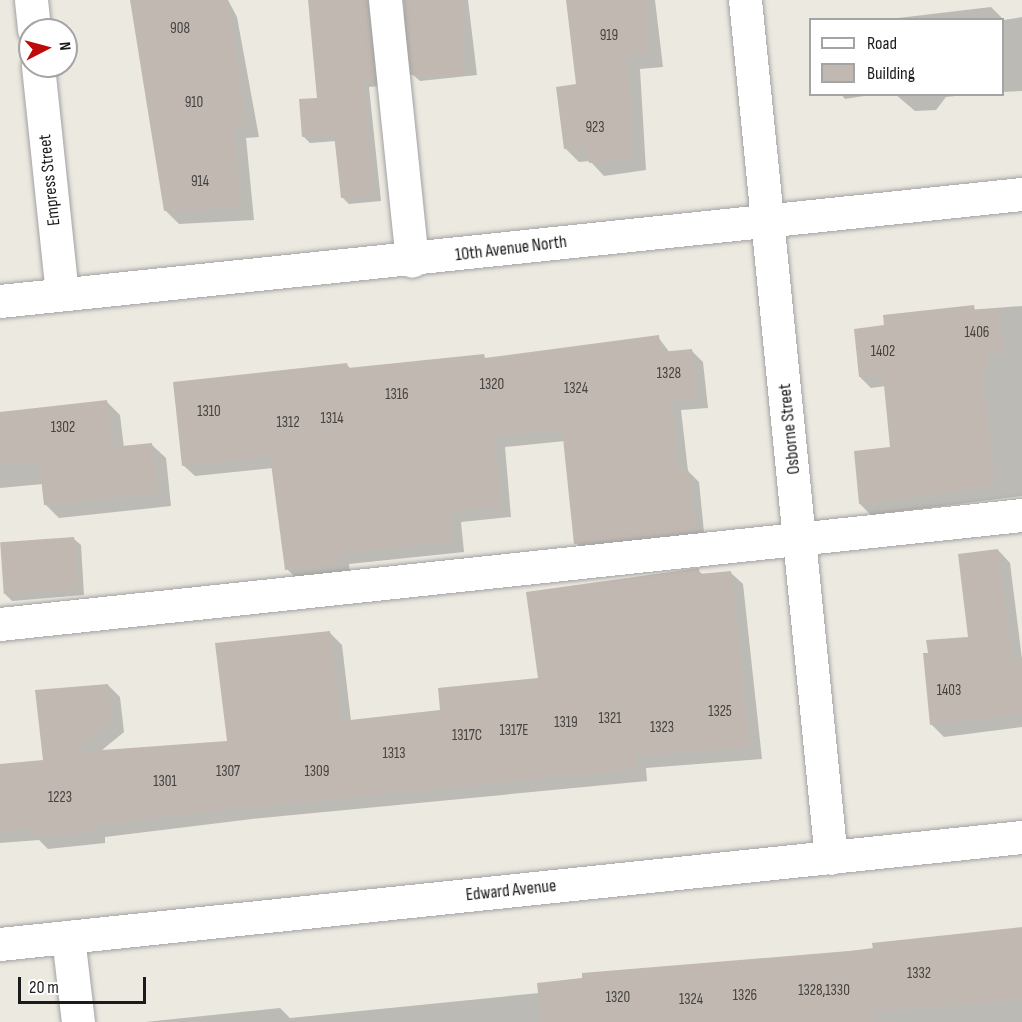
<!DOCTYPE html>
<html>
<head>
<meta charset="utf-8">
<style>
  body { margin:0 }
  #map { position:relative; width:1022px; height:1022px; overflow:hidden; background:#ece9e1; font-family:"Sofia Sans Condensed",sans-serif }
  div>[style] { position:absolute }
  [style*='--x'] { left:calc(var(--x)*1px); top:calc(var(--y)*1px); width:calc(var(--w)*1px); rotate:calc(var(--a)*1deg) }
  .shadow>* { inset:0; background:#0003 }
  .building>* { inset:0; background:#c1b8b1; transform-origin:0 0 }
  .roads { filter:drop-shadow(0 0 2px #a2a2a2) drop-shadow(0 0 2px #a2a2a2) }
  .minor>* { height:33px; margin:-16.5px; padding:0 16.5px; transform-origin:16.5px; border-radius:16.5px; background:#fff }
  span { translate:-50% -50%; white-space:nowrap; text-align:center; line-height:1.15; -webkit-text-stroke:5px #fff; paint-order:stroke }
  .number-label { font-size:15px; color:#444240 }
  .number-label span { -webkit-text-stroke-width:0 }
  .street-label { font-size:18px; color:#1b1b1b }
  .legend { position:absolute; left:809px; top:18px; width:195px; height:78px; box-sizing:border-box; background:#fff; border:2px solid #a4a4a4; margin:0; padding:8px 10px; list-style:none; font-size:18px; color:#1b1b1b }
  .legend li { display:flex; align-items:center; gap:12px; height:30px }
  .legend b { width:30px; border:2px solid #a4a4a4 }
  .north { position:absolute; left:18px; top:18px; width:60px; height:60px; box-sizing:border-box; background:#fff; border:2px solid #a4a4a4; border-radius:50%; rotate:84deg; font-size:16px; font-weight:700; line-height:24px; text-align:center; color:#1b1b1b }
  .north::after { content:''; display:block; margin:auto; width:21px; height:27px; background:#bd0b09; clip-path:polygon(50% 0,100% 100%,50% 72%,0 100%) }
  .scale { position:absolute; left:18px; top:977px; width:128px; height:27px; box-sizing:border-box; border:3px solid #1b1b1b; border-top:0; padding-left:8px; font-size:18px; line-height:21px; white-space:nowrap; color:#1b1b1b; -webkit-text-stroke:4px #fff; paint-order:stroke }
</style>
</head>
<body>
<div id="map">
  <div class="shadow">
    <i style="clip-path:polygon(134px 0,228px 0,237px 17px,259px 137px,246px 138px,254px 220px,179px 224px,165px 210px)"></i>
    <i style="clip-path:polygon(310px 0,374px 0,380px 86px,369px 87px,381px 201px,349px 204px,343px 198px,336px 141px,310px 143px,303px 136px,318px 99px)"></i>
    <i style="clip-path:polygon(403px 0,468px 0,477px 75px,420px 81px,413px 75px)"></i>
    <i style="clip-path:polygon(567px 0,655px 0,663px 67px,640px 69px,646px 170px,604px 176px,590px 161px,579px 162px,565px 148px,577px 86px)"></i>
    <i style="clip-path:polygon(991px 7px,1004px 20px,1022px 17px,1022px 91px,1002px 92px,1002px 20px,881px 20px)"></i>
    <i style="clip-path:polygon(841px 94px,877px 94px,845px 99px)"></i>
    <i style="clip-path:polygon(895px 94px,974px 94px,946px 97px,936px 110px,915px 111px)"></i>
    <i style="clip-path:polygon(1022px 306px,1022px 496px,871px 515px,860px 504px,892px 448px,886px 386px,871px 388px,860px 377px,886px 327px,885px 316px)"></i>
    <i style="clip-path:polygon(658px 337px,670px 353px,691px 350px,703px 362px,708px 408px,681px 410px,688px 471px,699px 482px,705px 542px,587px 555px,576px 543px,565px 441px,505px 447px,511px 517px,461px 522px,464px 552px,349px 564px,350px 575px,298px 580px,287px 569px,273px 468px,195px 476px,183px 465px,347px 365px,351px 369px,483px 355px,487px 360px)"></i>
    <i style="clip-path:polygon(107px 402px,120px 415px,124px 448px,152px 445px,166px 458px,171px 506px,59px 518px,45px 504px,43px 484px,0 488px,0 413px)"></i>
    <i style="clip-path:polygon(74px 539px,81px 545px,84px 595px,12px 601px,5px 594px)"></i>
    <i style="clip-path:polygon(998px 550px,1010px 563px,1022px 659px,1022px 727px,944px 737px,932px 725px,970px 638px)"></i>
    <i style="clip-path:polygon(698px 570px,703px 575px,730px 572px,743px 584px,762px 759px,646px 768px,647px 781px,252px 819px,105px 837px,105px 843px,48px 849px,39px 840px,0 843px,0 766px,44px 761px,108px 685px,120px 697px,124px 732px,101px 751px,228px 742px,330px 633px,342px 645px,351px 721px,442px 712px,540px 679px)"></i>
    <i style="clip-path:polygon(1022px 928px,1022px 1022px,145px 1022px,280px 1008px,290px 1018px,539px 993px)"></i>
  </div>
  <div class="building">
    <i style="clip-path:polygon(130px 0,228px 0,246px 123px,233px 125px,241px 207px,164px 211px)"></i>
    <i style="clip-path:polygon(308px 0,367px 0,374px 80px,363px 81px,375px 195px,341px 198px,334px 134px,302px 137px,299px 99px,317px 98px)"></i>
    <i style="left:404px;top:0;width:59px;height:75px"></i>
    <i style="clip-path:polygon(566px 0,645px 0,650px 53px,627px 56px,633px 157px,589px 163px,587px 146px,564px 149px,556px 87px,576px 84px)"></i>
    <i style="clip-path:polygon(974px 305px,975px 311px,999px 308px,1004px 353px,987px 355px,988px 373px,983px 374px,995px 486px,859px 504px,854px 451px,890px 447px,883px 375px,859px 377px,854px 329px,884px 325px,883px 315px)"></i>
    <i style="clip-path:polygon(659px 335px,661px 352px,692px 349px,697px 396px,671px 399px,678px 470px,688px 469px,695px 531px,574px 544px,562px 429px,494px 436px,500px 506px,450px 511px,453px 541px,338px 553px,339px 564px,285px 570px,270px 456px,182px 466px,173px 382px,347px 363px,348px 368px,484px 354px,485px 358px)"></i>
    <i style="clip-path:polygon(107px 400px,112px 447px,152px 443px,158px 493px,44px 505px,39px 460px,0 465px,0 412px)"></i>
    <i style="left:74px;top:537px;width:52px;height:74px;rotate:86deg"></i>
    <i style="clip-path:polygon(998px 549px,1012px 659px,1022px 658px,1022px 713px,930px 725px,923px 653px,928px 653px,926px 640px,968px 637px,958px 554px)"></i>
    <i style="clip-path:polygon(699px 568px,699px 574px,731px 571px,750px 747px,635px 756px,636px 769px,239px 808px,93px 825px,94px 831px,34px 837px,33px 828px,0 831px,0 764px,43px 760px,35px 690px,108px 684px,112px 720px,75px 752px,227px 741px,215px 643px,330px 631px,341px 721px,440px 710px,438px 688px,538px 678px,526px 592px)"></i>
    <i style="clip-path:polygon(1022px 927px,1022px 1000px,872px 1011px,873px 1022px,541px 1022px,537px 983px,582px 978px,582px 973px,873px 949px,872px 943px)"></i>
  </div>
  <div class="roads">
    <div class="minor">
      <i style="--x:31;--y:0;--w:30;--a:84"></i>
      <i style="--x:385;--y:0;--w:262;--a:84.1"></i>
      <i style="--x:745;--y:0;--w:862;--a:84.28"></i>
      <i style="--x:38;--y:66;--w:229;--a:84"></i>
      <i style="--x:0;--y:301;--w:1028;--a:-5.98"></i>
      <i style="--x:0;--y:624;--w:1028;--a:-6.09"></i>
      <i style="--x:68;--y:937;--w:86;--a:83.3"></i>
      <i style="--x:0;--y:944;--w:1028;--a:-5.98"></i>
    </div>
  </div>
  <div class="number-label">
    <span style="left:180px;top:29px">908</span>
    <span style="left:609px;top:36px">919</span>
    <span style="left:194px;top:103px">910</span>
    <span style="left:595px;top:128px">923</span>
    <span style="left:200px;top:182px">914</span>
    <span style="left:977px;top:333px">1406</span>
    <span style="left:883px;top:352px">1402</span>
    <span style="left:669px;top:374px">1328</span>
    <span style="left:492px;top:385px">1320</span>
    <span style="left:576px;top:389px">1324</span>
    <span style="left:397px;top:395px">1316</span>
    <span style="left:209px;top:412px">1310</span>
    <span style="left:332px;top:419px">1314</span>
    <span style="left:288px;top:423px">1312</span>
    <span style="left:63px;top:428px">1302</span>
    <span style="left:949px;top:691px">1403</span>
    <span style="left:720px;top:712px">1325</span>
    <span style="left:610px;top:719px">1321</span>
    <span style="left:566px;top:723px">1319</span>
    <span style="left:662px;top:728px">1323</span>
    <span style="left:514px;top:731px">1317E</span>
    <span style="left:467px;top:736px">1317C</span>
    <span style="left:394px;top:754px">1313</span>
    <span style="left:228px;top:772px">1307</span>
    <span style="left:317px;top:772px">1309</span>
    <span style="left:165px;top:782px">1301</span>
    <span style="left:60px;top:798px">1223</span>
    <span style="left:919px;top:974px">1332</span>
    <span style="left:824px;top:991px">1328,1330</span>
    <span style="left:745px;top:996px">1326</span>
    <span style="left:618px;top:998px">1320</span>
    <span style="left:691px;top:1000px">1324</span>
  </div>
  <div class="street-label">
    <span style="left:50px;top:180px;rotate:-96deg">Empress Street</span>
    <span style="left:511px;top:249px;rotate:-7deg">10th Avenue North</span>
    <span style="left:790px;top:429px;rotate:-96deg">Osborne Street</span>
    <span style="left:511px;top:891px;rotate:-6deg">Edward Avenue</span>
  </div>
  <ul class="legend">
  <li><b style="height:8px;background:#fff"></b>Road</li>
  <li><b style="height:16px;background:#c1b8b1"></b>Building</li>
  </ul>
  <div class="north">N</div>
  <div class="scale">20 m</div>
</div>
</body>
</html>
